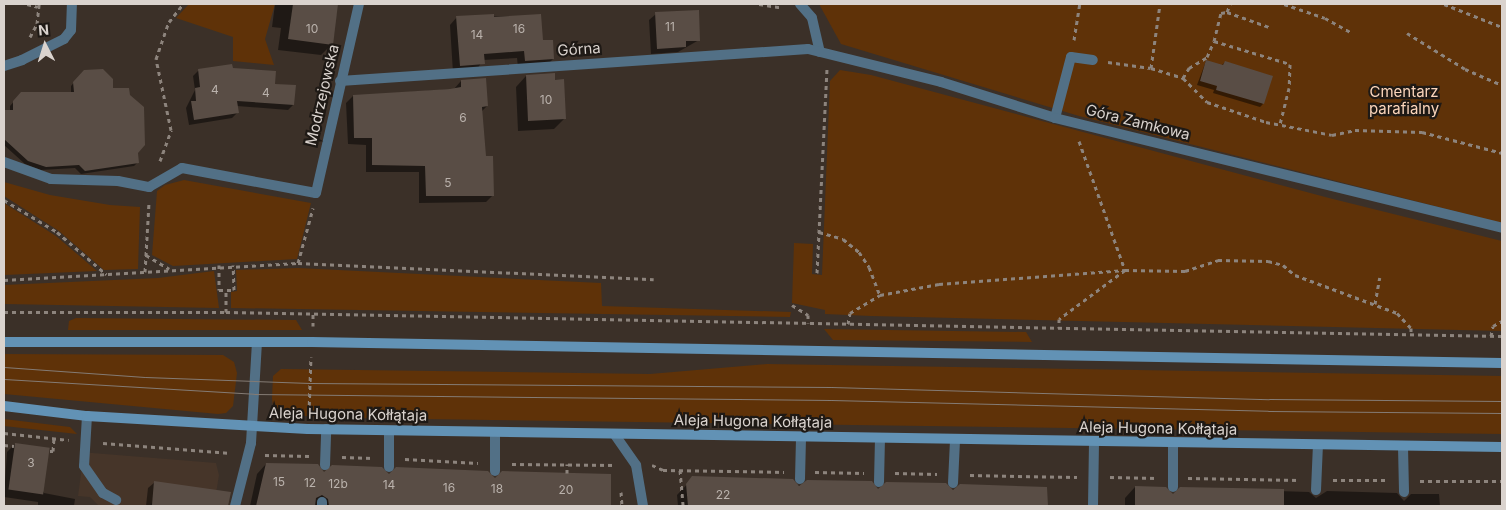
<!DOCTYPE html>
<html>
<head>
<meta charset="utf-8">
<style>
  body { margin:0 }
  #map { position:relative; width:1506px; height:510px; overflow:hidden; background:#3b3028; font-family:Inter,sans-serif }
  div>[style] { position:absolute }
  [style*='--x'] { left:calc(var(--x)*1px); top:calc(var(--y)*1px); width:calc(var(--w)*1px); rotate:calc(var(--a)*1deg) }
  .built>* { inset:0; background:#463529 }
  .green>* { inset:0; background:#5f3208 }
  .shadow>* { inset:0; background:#0007 }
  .building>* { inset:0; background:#594d45; transform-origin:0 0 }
  .path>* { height:3px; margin-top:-1.5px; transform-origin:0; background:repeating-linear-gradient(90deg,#8d847d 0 4px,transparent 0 8px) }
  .service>* { height:10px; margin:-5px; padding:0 5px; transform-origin:5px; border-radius:5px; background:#527086 }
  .pedestrian>* { height:10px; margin:-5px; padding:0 5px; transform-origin:5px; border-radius:5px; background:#527086 }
  .minor>* { height:10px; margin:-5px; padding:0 5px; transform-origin:5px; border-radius:5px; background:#527086 }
  .secondary>* { height:10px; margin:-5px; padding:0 5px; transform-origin:5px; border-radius:5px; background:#6292b5 }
  .tram>* { height:1px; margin:-0.5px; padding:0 0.5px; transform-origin:0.5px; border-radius:0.5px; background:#847b74 }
  span { translate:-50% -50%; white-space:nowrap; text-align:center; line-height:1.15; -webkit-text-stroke:4.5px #1e1915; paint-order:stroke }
  .number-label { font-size:12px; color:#bab2ac }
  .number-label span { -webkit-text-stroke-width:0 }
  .street-label { font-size:15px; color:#dad3ce }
  .park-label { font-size:15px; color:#fbd5bb }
  .frame { position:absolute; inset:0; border:5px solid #dad3ce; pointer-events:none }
  .north { position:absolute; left:20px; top:20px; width:50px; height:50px; -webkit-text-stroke:4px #1e1915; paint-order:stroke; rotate:355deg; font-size:14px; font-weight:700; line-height:20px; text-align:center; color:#dad3ce }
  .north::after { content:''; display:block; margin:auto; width:18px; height:22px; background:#dad3ce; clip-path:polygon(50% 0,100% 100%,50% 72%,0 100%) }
</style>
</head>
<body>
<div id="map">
  <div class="built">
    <i style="clip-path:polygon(80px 452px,216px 463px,219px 475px,214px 506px,151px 503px,150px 506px,99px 506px,90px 497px,78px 496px,82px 467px)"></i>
  </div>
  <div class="green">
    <i style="clip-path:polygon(189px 4px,275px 4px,265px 39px,274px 65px,233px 61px,233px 37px,176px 18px)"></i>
    <i style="clip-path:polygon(819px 4px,1502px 4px,1502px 223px,1079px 116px,841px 44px)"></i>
    <i style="clip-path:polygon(840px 70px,871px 75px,1329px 198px,1502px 241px,1502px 331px,871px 316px,825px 314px,825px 310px,792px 303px,794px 243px,813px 244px,812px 274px,822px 275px,830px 81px)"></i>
    <i style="clip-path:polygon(184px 180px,311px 203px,297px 259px,173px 266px,152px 255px,157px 191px,165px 185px)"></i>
    <i style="clip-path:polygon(4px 182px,50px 195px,110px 205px,140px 207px,138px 269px,104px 270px,59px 231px,4px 196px)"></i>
    <i style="clip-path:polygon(4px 203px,56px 236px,97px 271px,4px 275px)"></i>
    <i style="clip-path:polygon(298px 268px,601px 283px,602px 306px,791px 312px,790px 317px,231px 308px,231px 292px,237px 291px,236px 270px)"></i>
    <i style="clip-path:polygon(214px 271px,219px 308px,4px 304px,4px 285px,158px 278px)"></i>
    <i style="clip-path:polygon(76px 318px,296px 320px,302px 330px,68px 330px,69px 321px)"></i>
    <i style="clip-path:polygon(824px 329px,1026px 332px,1032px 342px,833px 340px)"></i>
    <i style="clip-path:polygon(4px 354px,223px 355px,234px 362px,237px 373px,233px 406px,226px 413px,218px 414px,4px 394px)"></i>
    <i style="clip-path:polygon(767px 364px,1502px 376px,1502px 434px,348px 418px,282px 415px,273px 406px,272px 398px,273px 376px,281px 369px,650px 374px)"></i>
    <i style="clip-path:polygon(4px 419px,70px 427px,77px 434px,4px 426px)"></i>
  </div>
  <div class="shadow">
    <i style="clip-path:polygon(275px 4px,337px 4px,331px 45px,321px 55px,278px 50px,281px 28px,272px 27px)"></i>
    <i style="clip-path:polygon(656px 14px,699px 40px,678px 52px,651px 54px,649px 20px)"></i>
    <i style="clip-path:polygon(540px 16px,542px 41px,553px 59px,546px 66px,518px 68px,517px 58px,483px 60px,476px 71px,453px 73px,450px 25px,457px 17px)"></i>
    <i style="clip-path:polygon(1206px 61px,1221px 66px,1225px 62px,1263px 104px,1260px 107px,1213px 93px,1214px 90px,1197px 85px)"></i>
    <i style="clip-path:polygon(232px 69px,274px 85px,293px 105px,288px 110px,237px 106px,237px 113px,232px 118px,189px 125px,186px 108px,195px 90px,193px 76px,198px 71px)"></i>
    <i style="clip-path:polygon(84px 71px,112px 89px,137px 153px,137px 163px,134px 166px,81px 174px,75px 168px,41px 170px,25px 164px,4px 145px,4px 111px,10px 111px,10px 106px,18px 97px,71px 93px,71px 86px)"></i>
    <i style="clip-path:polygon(526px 76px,554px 81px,565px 118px,554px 129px,518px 131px,516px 87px)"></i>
    <i style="clip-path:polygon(461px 81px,487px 106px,481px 112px,485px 157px,493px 195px,486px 202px,419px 203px,419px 172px,366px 172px,366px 145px,348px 144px,346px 103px,353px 96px,454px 89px)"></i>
    <i style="clip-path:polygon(15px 444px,44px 493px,75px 499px,74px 506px,38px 506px,38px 502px,4px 497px,7px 452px)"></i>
    <i style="clip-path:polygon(266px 464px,324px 474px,494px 480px,610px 475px,610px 506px,250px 506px,257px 474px)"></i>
    <i style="clip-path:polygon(693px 478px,878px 491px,1046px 488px,1047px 506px,678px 506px,677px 495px)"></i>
    <i style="clip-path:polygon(155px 482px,218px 492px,217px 506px,146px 506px,148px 488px)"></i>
    <i style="clip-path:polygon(1135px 487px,1172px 496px,1180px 488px,1309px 492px,1316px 498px,1327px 491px,1397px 493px,1404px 501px,1411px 494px,1439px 494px,1440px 506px,1125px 506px,1125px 498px)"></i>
  </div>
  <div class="building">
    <i style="clip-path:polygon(293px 4px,338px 4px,333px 45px,288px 39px)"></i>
    <i style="clip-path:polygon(699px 10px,700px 41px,686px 41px,686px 47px,657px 49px,655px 12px)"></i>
    <i style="clip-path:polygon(494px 14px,494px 17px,541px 14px,543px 40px,553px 40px,554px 59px,525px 61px,524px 51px,484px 54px,485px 64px,460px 66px,456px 16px)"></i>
    <i style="clip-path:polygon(1206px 60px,1223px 65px,1225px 61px,1273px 76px,1264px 104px,1216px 90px,1217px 86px,1200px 81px)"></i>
    <i style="clip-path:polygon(232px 64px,233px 68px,276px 71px,275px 84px,296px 85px,294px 105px,237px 101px,239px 113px,194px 120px,191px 101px,196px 101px,195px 88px,200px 87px,198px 69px)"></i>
    <i style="clip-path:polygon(103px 69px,113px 79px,113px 88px,129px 88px,130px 95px,144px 107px,145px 145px,138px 153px,139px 163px,85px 171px,79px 165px,46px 167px,28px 161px,4px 139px,4px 110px,13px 110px,13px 101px,21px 92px,74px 92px,73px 82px,84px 70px)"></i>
    <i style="clip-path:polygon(555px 73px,555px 80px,564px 79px,566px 119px,528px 121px,526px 75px)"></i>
    <i style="clip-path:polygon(486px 78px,488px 106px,482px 107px,486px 156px,493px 156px,494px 196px,426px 196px,425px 166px,372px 165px,372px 138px,354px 138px,353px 95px,450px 89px,461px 87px,461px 80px)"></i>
    <i style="left:15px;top:443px;width:35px;height:47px;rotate:8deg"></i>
    <i style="clip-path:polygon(266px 463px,318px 464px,324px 472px,332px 465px,382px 467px,389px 474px,396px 467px,488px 471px,495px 478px,502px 471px,611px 474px,611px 506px,329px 506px,328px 499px,322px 495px,316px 498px,315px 506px,256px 506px)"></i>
    <i style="clip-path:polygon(692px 476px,793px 479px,799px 486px,807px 480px,872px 481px,878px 489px,886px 482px,946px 483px,953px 490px,960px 484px,1047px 487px,1048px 506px,688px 506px,686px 484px)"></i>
    <i style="clip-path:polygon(154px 481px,231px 492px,228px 506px,152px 505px)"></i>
    <i style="clip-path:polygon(1135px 486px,1166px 487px,1173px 494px,1180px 487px,1284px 489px,1284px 506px,1135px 506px)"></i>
  </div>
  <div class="path">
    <i style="--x:27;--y:4;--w:11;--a:15"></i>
    <i style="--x:759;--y:4;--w:24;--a:9"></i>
    <i style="--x:1284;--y:4;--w:43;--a:18.9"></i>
    <i style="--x:1325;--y:18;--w:29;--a:29"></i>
    <i style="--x:1444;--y:4;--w:62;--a:21.6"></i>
    <i style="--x:1227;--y:12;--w:45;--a:19.7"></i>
    <i style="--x:1407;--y:33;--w:68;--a:31.8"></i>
    <i style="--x:1465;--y:69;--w:40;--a:23.4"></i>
    <i style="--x:30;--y:37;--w:15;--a:-62"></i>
    <i style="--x:37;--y:24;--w:20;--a:-84"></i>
    <i style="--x:1074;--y:40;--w:36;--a:-81"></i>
    <i style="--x:1214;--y:41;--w:29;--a:-76"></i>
    <i style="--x:1221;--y:13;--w:6;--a:-9"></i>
    <i style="--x:1227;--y:12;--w:9;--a:-69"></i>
    <i style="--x:1108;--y:62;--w:43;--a:7.9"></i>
    <i style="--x:1151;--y:68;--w:34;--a:17"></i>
    <i style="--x:1183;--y:78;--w:34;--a:45"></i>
    <i style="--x:1207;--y:102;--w:62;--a:18.7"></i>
    <i style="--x:1266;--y:122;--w:67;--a:11.1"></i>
    <i style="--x:1332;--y:135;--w:24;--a:-12"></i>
    <i style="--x:1355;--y:130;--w:67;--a:1.7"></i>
    <i style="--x:1422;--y:132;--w:83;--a:14.7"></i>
    <i style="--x:1151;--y:68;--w:65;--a:-82"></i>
    <i style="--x:1183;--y:78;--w:12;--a:-59"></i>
    <i style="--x:1189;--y:68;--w:21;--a:-31"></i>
    <i style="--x:1207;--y:57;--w:17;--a:-66"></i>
    <i style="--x:1214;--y:41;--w:79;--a:16.8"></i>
    <i style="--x:1290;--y:64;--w:24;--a:92"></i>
    <i style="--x:1289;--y:88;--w:38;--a:104"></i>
    <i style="--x:1079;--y:141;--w:137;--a:70.4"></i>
    <i style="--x:1125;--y:270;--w:60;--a:1"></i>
    <i style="--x:1185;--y:271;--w:35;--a:-18"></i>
    <i style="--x:1218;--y:260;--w:50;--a:1.1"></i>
    <i style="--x:1268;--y:261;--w:16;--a:15"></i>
    <i style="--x:1283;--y:265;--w:16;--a:40"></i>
    <i style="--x:1295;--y:275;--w:109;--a:20.4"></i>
    <i style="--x:1397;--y:313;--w:21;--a:47"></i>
    <i style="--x:1411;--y:328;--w:6;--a:90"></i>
    <i style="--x:160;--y:161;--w:33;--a:-70"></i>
    <i style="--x:171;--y:130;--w:73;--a:-101.9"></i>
    <i style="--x:156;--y:59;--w:39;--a:-71"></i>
    <i style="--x:169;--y:22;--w:23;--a:-52"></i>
    <i style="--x:4;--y:200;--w:62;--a:31.1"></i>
    <i style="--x:57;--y:232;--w:65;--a:40.6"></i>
    <i style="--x:819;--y:232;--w:25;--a:16"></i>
    <i style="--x:843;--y:239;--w:21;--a:39"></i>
    <i style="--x:859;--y:252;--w:18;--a:56"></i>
    <i style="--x:869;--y:267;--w:30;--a:69"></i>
    <i style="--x:146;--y:255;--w:27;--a:31"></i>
    <i style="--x:298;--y:263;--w:57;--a:-74.7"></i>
    <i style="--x:219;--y:265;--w:25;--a:90"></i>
    <i style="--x:219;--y:290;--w:15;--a:0"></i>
    <i style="--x:234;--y:290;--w:25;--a:-92"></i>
    <i style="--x:145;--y:272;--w:70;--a:-86.7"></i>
    <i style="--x:817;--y:273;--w:204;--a:-87.2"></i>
    <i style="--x:4;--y:280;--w:294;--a:-3.3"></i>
    <i style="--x:298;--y:263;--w:356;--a:2.6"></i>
    <i style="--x:1375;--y:304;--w:27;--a:-80"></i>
    <i style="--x:792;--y:305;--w:19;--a:32"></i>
    <i style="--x:808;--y:315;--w:8;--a:90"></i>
    <i style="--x:4;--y:312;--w:222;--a:0"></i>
    <i style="--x:226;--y:312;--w:1276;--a:1.08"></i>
    <i style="--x:226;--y:312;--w:23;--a:-90"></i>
    <i style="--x:848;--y:324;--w:11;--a:-80"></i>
    <i style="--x:850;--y:313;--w:35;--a:-31"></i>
    <i style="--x:880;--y:295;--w:60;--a:-10.6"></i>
    <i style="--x:939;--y:284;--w:187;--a:-4.3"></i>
    <i style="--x:1125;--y:270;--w:82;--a:143.4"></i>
    <i style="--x:1059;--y:319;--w:9;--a:90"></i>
    <i style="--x:313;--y:326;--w:12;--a:-90"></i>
    <i style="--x:1491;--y:336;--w:10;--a:-79"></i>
    <i style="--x:1493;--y:326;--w:10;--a:-29"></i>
    <i style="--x:309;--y:413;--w:56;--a:-88"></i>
    <i style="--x:4;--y:433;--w:65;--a:6.1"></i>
    <i style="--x:103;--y:443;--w:128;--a:4.5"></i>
    <i style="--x:4;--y:445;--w:10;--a:6"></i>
    <i style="--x:50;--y:451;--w:3;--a:0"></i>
    <i style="--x:53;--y:451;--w:13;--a:-86"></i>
    <i style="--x:265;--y:455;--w:44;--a:1.3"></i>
    <i style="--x:342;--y:457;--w:31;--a:2"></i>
    <i style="--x:405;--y:459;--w:73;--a:3.1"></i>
    <i style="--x:512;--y:464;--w:104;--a:0.6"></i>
    <i style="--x:652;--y:465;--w:12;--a:24"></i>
    <i style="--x:663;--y:470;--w:121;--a:0.9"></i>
    <i style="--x:680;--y:470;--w:36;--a:85"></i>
    <i style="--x:815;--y:472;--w:49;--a:1.2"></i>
    <i style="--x:567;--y:473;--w:9;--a:-90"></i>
    <i style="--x:895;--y:473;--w:42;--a:1.4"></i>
    <i style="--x:970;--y:475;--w:107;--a:1.1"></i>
    <i style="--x:1110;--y:477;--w:47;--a:1.2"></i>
    <i style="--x:1188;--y:478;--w:111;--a:1"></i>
    <i style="--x:1333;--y:480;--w:54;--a:0"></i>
    <i style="--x:1420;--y:481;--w:82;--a:0"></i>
    <i style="--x:621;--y:492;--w:14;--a:86"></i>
  </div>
  <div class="service">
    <i style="--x:4;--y:66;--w:19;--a:-18"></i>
    <i style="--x:22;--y:60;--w:47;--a:-26.6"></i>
    <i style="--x:64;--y:39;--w:11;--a:-52"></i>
    <i style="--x:71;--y:30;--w:26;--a:-88"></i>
    <i style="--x:1055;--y:118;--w:63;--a:-75.3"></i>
    <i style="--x:1071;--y:57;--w:22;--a:8"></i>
    <i style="--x:149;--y:187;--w:38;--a:-30"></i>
    <i style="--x:182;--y:168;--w:136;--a:10.6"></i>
    <i style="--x:87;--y:416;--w:50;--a:93.4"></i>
    <i style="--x:84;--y:466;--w:33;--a:55"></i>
    <i style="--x:103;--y:493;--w:15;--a:28"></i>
    <i style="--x:1403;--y:447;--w:45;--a:88.7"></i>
    <i style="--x:325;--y:465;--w:36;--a:-88"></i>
    <i style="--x:389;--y:467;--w:36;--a:-90"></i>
    <i style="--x:495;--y:471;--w:38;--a:-90"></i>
    <i style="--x:800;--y:479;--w:42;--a:-88.6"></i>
    <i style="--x:879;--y:482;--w:44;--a:-88.7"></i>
    <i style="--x:953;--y:483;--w:43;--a:-87.3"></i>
    <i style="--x:1173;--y:487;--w:44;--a:-90"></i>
    <i style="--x:1316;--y:490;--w:45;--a:-87.5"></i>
    <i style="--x:322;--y:502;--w:4;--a:90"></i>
    <i style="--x:1093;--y:506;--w:64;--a:-89.1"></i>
  </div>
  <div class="pedestrian">
    <i style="--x:4;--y:162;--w:50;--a:19.9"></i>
    <i style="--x:51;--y:179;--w:67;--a:1.7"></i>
    <i style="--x:118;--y:181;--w:32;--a:11"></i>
  </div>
  <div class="minor">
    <i style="--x:800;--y:4;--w:18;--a:49"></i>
    <i style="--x:812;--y:18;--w:35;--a:77"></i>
    <i style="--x:340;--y:81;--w:469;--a:-3.9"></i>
    <i style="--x:808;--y:49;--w:137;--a:13.9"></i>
    <i style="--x:941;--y:82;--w:120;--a:17.5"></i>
    <i style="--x:1055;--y:118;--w:460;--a:13.8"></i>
    <i style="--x:316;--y:193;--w:194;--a:-77.2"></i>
    <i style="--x:615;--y:435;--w:37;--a:55"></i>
    <i style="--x:636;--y:465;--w:42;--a:80.3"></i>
    <i style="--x:235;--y:506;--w:65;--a:-75.7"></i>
    <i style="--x:251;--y:443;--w:101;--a:-86.6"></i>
  </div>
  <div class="secondary">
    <i style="--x:4;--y:342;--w:308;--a:0"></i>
    <i style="--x:312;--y:342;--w:1190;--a:1.01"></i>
    <i style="--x:4;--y:406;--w:84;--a:6.9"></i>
    <i style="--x:87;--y:416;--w:221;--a:3.4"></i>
    <i style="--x:308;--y:429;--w:1194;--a:0.86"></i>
  </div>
  <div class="tram">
    <i style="--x:4;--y:367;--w:141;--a:4.1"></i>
    <i style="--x:145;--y:377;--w:165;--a:2.1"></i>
    <i style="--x:310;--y:383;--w:521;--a:0.44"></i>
    <i style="--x:831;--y:387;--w:438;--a:1.6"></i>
    <i style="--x:1269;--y:399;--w:233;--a:0.5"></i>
    <i style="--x:4;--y:379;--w:250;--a:3.4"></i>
    <i style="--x:254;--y:394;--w:577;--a:0.6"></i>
    <i style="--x:831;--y:400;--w:437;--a:1.4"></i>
    <i style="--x:1268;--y:411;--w:234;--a:0.5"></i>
  </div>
  <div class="number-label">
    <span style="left:670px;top:27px">11</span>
    <span style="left:312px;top:29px">10</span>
    <span style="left:519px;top:29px">16</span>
    <span style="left:477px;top:35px">14</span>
    <span style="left:215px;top:90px">4</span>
    <span style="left:266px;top:93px">4</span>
    <span style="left:546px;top:100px">10</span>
    <span style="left:463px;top:118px">6</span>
    <span style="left:448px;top:183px">5</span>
    <span style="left:31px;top:463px">3</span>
    <span style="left:279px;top:482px">15</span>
    <span style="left:310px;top:483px">12</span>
    <span style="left:338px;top:484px">12b</span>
    <span style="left:389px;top:485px">14</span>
    <span style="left:449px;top:488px">16</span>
    <span style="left:497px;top:489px">18</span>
    <span style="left:566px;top:490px">20</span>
    <span style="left:723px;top:495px">22</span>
  </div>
  <div class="street-label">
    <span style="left:579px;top:49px;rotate:-4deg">Górna</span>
    <span style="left:322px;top:95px;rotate:-77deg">Modrzejowska</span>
    <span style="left:1138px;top:122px;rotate:14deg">Góra Zamkowa</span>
    <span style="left:348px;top:414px;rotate:1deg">Aleja Hugona Kołłątaja</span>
    <span style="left:753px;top:421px;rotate:1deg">Aleja Hugona Kołłątaja</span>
    <span style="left:1158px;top:428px;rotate:1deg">Aleja Hugona Kołłątaja</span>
  </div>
  <div class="park-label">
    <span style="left:1404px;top:100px">Cmentarz<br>parafialny</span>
  </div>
  <div class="frame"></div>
  <div class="north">N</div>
</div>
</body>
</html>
